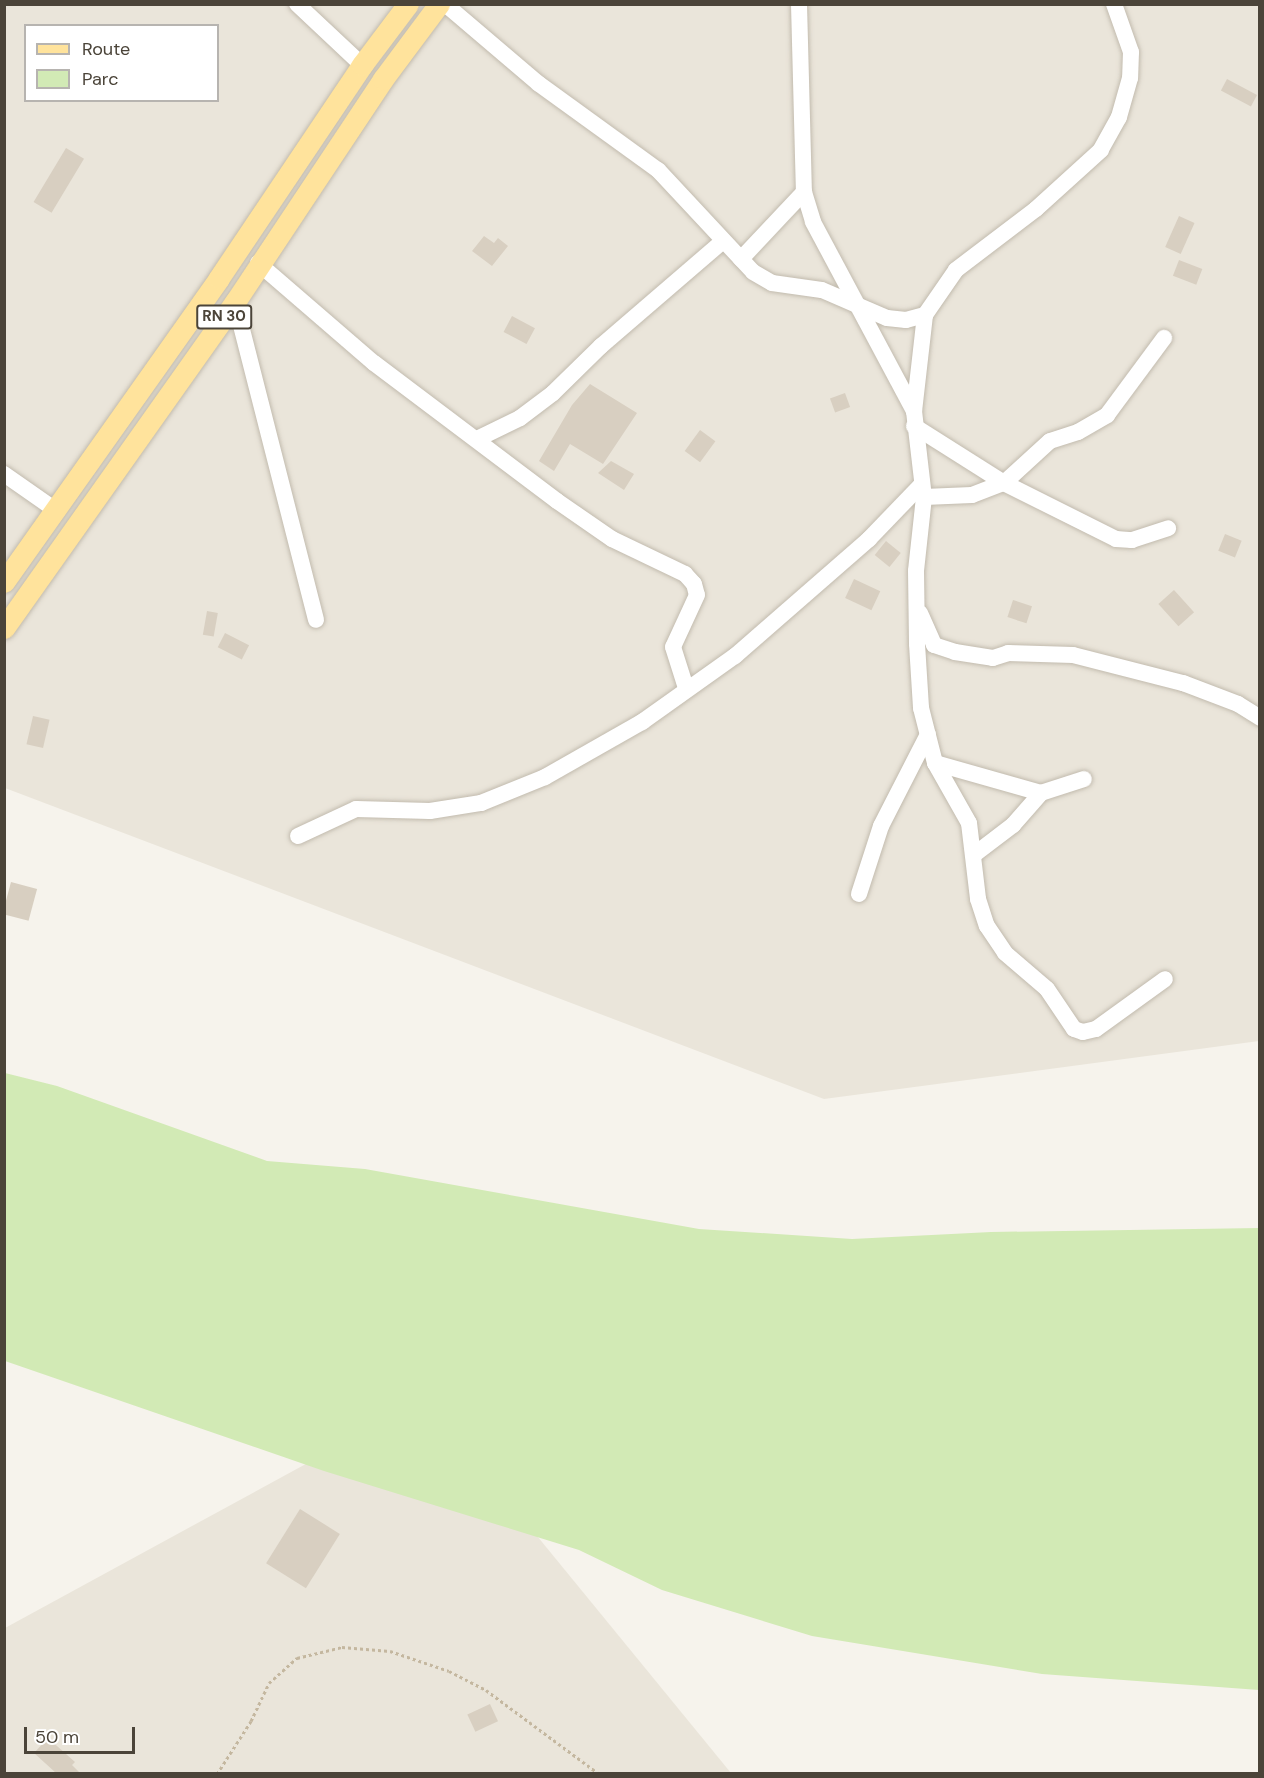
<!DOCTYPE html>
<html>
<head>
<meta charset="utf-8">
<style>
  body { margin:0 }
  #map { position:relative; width:1264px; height:1778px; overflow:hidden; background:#f6f3ec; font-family:"DM Sans",sans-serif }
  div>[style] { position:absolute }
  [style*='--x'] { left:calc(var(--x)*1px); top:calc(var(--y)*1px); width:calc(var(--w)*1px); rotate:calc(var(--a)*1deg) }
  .residential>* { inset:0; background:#eae5da }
  .green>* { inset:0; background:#d2eab5 }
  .building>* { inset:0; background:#d8cfc1; transform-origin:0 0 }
  .path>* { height:3px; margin-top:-1.5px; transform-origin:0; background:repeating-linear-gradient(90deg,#c4b79f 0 3px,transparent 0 6px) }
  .roads { filter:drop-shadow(0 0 2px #c2bbae) drop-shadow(0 0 2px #c2bbae) }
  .minor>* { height:16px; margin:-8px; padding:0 8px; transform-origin:8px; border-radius:8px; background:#fff }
  .major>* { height:21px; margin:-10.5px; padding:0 10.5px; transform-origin:10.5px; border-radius:10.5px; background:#ffe39c }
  span { translate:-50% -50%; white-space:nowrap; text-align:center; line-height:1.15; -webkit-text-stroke:4.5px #fff; paint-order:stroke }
  .shield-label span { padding:2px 4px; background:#fff; border:2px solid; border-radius:4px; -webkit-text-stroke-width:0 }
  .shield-label { font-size:15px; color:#4b4439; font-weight:700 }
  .frame { position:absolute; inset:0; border:6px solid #4b4439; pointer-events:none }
  .legend { position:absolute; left:24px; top:24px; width:195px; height:78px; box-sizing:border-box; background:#fff; border:2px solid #b7b4b0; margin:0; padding:8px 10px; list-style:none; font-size:18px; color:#4b4439 }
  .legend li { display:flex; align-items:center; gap:12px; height:30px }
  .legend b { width:30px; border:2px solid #b7b4b0 }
  .scale { position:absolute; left:24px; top:1727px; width:111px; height:27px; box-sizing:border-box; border:3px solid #4b4439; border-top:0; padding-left:8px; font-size:18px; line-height:21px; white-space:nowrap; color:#4b4439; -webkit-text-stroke:4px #fff; paint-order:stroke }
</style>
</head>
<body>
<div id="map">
  <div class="residential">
    <i style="clip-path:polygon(evenodd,4px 5px,1259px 5px,1259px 1041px,824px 1099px,5px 788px,4px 5px,26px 26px,218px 26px,218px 100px,26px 100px,26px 26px)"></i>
    <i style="clip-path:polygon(425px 1399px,731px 1773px,5px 1774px,5px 1628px)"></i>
  </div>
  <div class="green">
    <i style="clip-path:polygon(5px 1073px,57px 1086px,267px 1161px,365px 1169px,699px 1229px,852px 1239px,991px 1232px,1259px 1228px,1259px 1690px,1042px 1674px,812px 1636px,662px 1590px,579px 1550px,324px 1471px,5px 1361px)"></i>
  </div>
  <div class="building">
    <i style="left:1227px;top:79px;width:34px;height:13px;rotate:28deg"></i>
    <i style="left:66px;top:148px;width:21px;height:63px;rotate:31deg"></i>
    <i style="left:1179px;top:216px;width:17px;height:34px;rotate:24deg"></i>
    <i style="clip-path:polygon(484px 236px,494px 243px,498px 238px,508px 246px,492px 266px,472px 251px)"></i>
    <i style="left:1179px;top:260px;width:25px;height:17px;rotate:21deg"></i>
    <i style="left:512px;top:316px;width:26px;height:18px;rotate:28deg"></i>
    <i style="clip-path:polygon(590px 384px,637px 413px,603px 464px,570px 444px,554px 471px,539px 461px,572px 405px)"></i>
    <i style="left:845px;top:393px;width:15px;height:16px;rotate:70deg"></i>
    <i style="left:700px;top:430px;width:19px;height:26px;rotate:36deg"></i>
    <i style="clip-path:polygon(611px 461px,634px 474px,624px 490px,598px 473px)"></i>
    <i style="left:1225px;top:534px;width:18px;height:18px;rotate:22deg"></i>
    <i style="left:886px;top:541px;width:19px;height:18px;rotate:39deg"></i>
    <i style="left:854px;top:579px;width:29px;height:21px;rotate:25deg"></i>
    <i style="left:1174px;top:590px;width:30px;height:21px;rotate:48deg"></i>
    <i style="left:1013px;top:600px;width:20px;height:18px;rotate:18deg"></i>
    <i style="left:207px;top:611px;width:11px;height:24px;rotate:10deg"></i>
    <i style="left:225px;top:633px;width:27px;height:16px;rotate:27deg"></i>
    <i style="left:33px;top:716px;width:17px;height:29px;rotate:13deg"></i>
    <i style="left:11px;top:882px;width:27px;height:33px;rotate:15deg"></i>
    <i style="left:300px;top:1509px;width:47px;height:64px;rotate:32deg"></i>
    <i style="left:490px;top:1704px;width:19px;height:25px;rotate:65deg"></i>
    <i style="clip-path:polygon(48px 1738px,75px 1762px,72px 1765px,80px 1773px,56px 1773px,34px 1753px)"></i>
  </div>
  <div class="path">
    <i style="--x:217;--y:1774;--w:63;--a:-57.3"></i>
    <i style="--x:251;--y:1721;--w:42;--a:-64.7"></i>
    <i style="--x:269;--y:1683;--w:38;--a:-42"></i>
    <i style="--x:297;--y:1658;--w:46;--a:-13.7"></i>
    <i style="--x:342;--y:1647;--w:48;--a:4.8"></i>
    <i style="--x:390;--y:1651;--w:62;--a:18.7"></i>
    <i style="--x:449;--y:1671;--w:42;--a:27.2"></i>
    <i style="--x:486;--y:1690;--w:141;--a:36.6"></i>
  </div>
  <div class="roads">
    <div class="minor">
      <i style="--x:297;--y:4;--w:89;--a:43.2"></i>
      <i style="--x:445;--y:4;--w:123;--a:40.4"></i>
      <i style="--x:539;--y:84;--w:147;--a:35.9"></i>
      <i style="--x:658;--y:170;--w:139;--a:47"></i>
      <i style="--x:753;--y:272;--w:22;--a:30"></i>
      <i style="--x:772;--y:283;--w:50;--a:8"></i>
      <i style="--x:822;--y:290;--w:71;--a:23.3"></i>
      <i style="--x:887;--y:318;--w:19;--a:6"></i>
      <i style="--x:906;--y:320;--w:20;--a:-15"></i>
      <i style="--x:799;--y:4;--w:188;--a:88.5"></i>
      <i style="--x:804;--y:192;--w:31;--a:73"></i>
      <i style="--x:813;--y:222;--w:214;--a:61.9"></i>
      <i style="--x:1114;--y:4;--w:51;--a:70.5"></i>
      <i style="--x:1131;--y:52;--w:26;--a:92"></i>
      <i style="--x:1130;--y:78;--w:41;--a:105.8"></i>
      <i style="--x:1119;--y:117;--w:38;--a:119"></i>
      <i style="--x:1101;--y:150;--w:88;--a:137.8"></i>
      <i style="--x:1036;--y:209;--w:101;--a:142.7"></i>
      <i style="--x:956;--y:270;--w:55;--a:124.6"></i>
      <i style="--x:925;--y:315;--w:97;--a:96.5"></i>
      <i style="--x:914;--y:411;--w:87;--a:83.4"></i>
      <i style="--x:924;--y:497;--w:74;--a:96.2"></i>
      <i style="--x:916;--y:571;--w:73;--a:89.2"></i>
      <i style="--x:917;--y:644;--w:64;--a:86.4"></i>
      <i style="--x:921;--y:708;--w:57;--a:75.7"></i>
      <i style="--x:935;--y:763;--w:69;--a:60.5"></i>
      <i style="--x:969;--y:823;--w:77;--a:83.2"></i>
      <i style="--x:978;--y:899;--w:28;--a:72"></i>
      <i style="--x:987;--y:926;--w:32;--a:56"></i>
      <i style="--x:1005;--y:953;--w:55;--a:40.6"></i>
      <i style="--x:1047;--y:989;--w:48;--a:56"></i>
      <i style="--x:1074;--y:1029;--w:9;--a:18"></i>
      <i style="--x:1083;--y:1032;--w:13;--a:-13"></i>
      <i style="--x:1096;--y:1029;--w:85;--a:-35.9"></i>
      <i style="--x:741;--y:259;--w:92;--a:-46.8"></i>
      <i style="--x:258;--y:263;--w:153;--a:40.8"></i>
      <i style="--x:374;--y:363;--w:229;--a:37"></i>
      <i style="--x:557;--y:501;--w:67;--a:34.6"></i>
      <i style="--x:612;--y:539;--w:81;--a:25.6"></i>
      <i style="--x:685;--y:574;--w:13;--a:48"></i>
      <i style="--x:694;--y:584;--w:11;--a:75"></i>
      <i style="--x:697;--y:595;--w:57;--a:114.8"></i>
      <i style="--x:673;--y:647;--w:43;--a:72.4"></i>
      <i style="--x:235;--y:302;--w:328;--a:75.7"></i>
      <i style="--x:914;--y:426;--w:107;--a:32.3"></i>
      <i style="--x:1004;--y:483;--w:125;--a:26.6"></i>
      <i style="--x:1116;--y:539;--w:16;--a:4"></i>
      <i style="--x:1132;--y:540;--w:38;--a:-18"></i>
      <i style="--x:477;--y:439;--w:48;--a:-26"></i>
      <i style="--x:520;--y:418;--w:41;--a:-37.1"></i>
      <i style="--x:553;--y:393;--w:67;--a:-44.4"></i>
      <i style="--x:601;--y:346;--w:161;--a:-40.7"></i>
      <i style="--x:4;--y:474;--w:65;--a:34.9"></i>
      <i style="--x:924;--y:497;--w:48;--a:-2.4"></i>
      <i style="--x:972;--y:495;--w:34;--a:-21"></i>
      <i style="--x:1004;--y:483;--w:62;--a:-42.4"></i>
      <i style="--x:1050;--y:441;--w:29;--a:-18"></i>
      <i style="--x:1078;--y:432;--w:34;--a:-30"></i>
      <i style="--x:1107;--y:415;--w:96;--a:-53.5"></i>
      <i style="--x:920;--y:613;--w:35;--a:66"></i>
      <i style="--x:934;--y:645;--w:22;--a:18"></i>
      <i style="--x:955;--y:652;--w:38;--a:9"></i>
      <i style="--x:993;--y:658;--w:16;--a:-18"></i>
      <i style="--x:1008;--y:653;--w:65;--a:1.8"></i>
      <i style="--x:1073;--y:655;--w:114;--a:14.3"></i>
      <i style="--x:1183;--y:683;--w:59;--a:20.9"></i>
      <i style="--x:1238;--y:704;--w:26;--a:32"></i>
      <i style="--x:935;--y:763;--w:110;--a:15.8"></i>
      <i style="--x:298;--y:836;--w:64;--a:-25"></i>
      <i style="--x:356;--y:809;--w:74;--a:1.5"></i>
      <i style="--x:430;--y:811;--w:52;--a:-8.9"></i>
      <i style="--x:481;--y:803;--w:69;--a:-22.1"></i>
      <i style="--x:545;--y:777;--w:112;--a:-29.6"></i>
      <i style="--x:642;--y:722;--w:114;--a:-35.4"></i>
      <i style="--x:735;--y:656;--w:178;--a:-41.1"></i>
      <i style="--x:869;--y:539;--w:76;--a:-46.1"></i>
      <i style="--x:975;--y:854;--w:48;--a:-37.3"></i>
      <i style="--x:1013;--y:825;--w:43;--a:-48.8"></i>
      <i style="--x:1041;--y:793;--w:45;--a:-18"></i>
      <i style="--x:859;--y:894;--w:71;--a:-72.1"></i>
      <i style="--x:881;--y:826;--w:103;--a:-62.9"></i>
    </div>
    <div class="major">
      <i style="--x:4;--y:582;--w:372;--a:-54.7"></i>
      <i style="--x:219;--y:278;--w:257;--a:-56.1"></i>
      <i style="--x:362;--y:65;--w:76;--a:-53"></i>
      <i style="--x:4;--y:628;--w:400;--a:-54.7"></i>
      <i style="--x:235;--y:302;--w:268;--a:-56.4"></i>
      <i style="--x:383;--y:79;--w:94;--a:-53.3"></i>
    </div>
  </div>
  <div class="shield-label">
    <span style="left:224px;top:317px">RN 30</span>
  </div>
  <div class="frame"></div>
  <ul class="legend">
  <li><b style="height:8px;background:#ffe39c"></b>Route</li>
  <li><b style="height:16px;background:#d2eab5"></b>Parc</li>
  </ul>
  <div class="scale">50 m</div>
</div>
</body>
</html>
